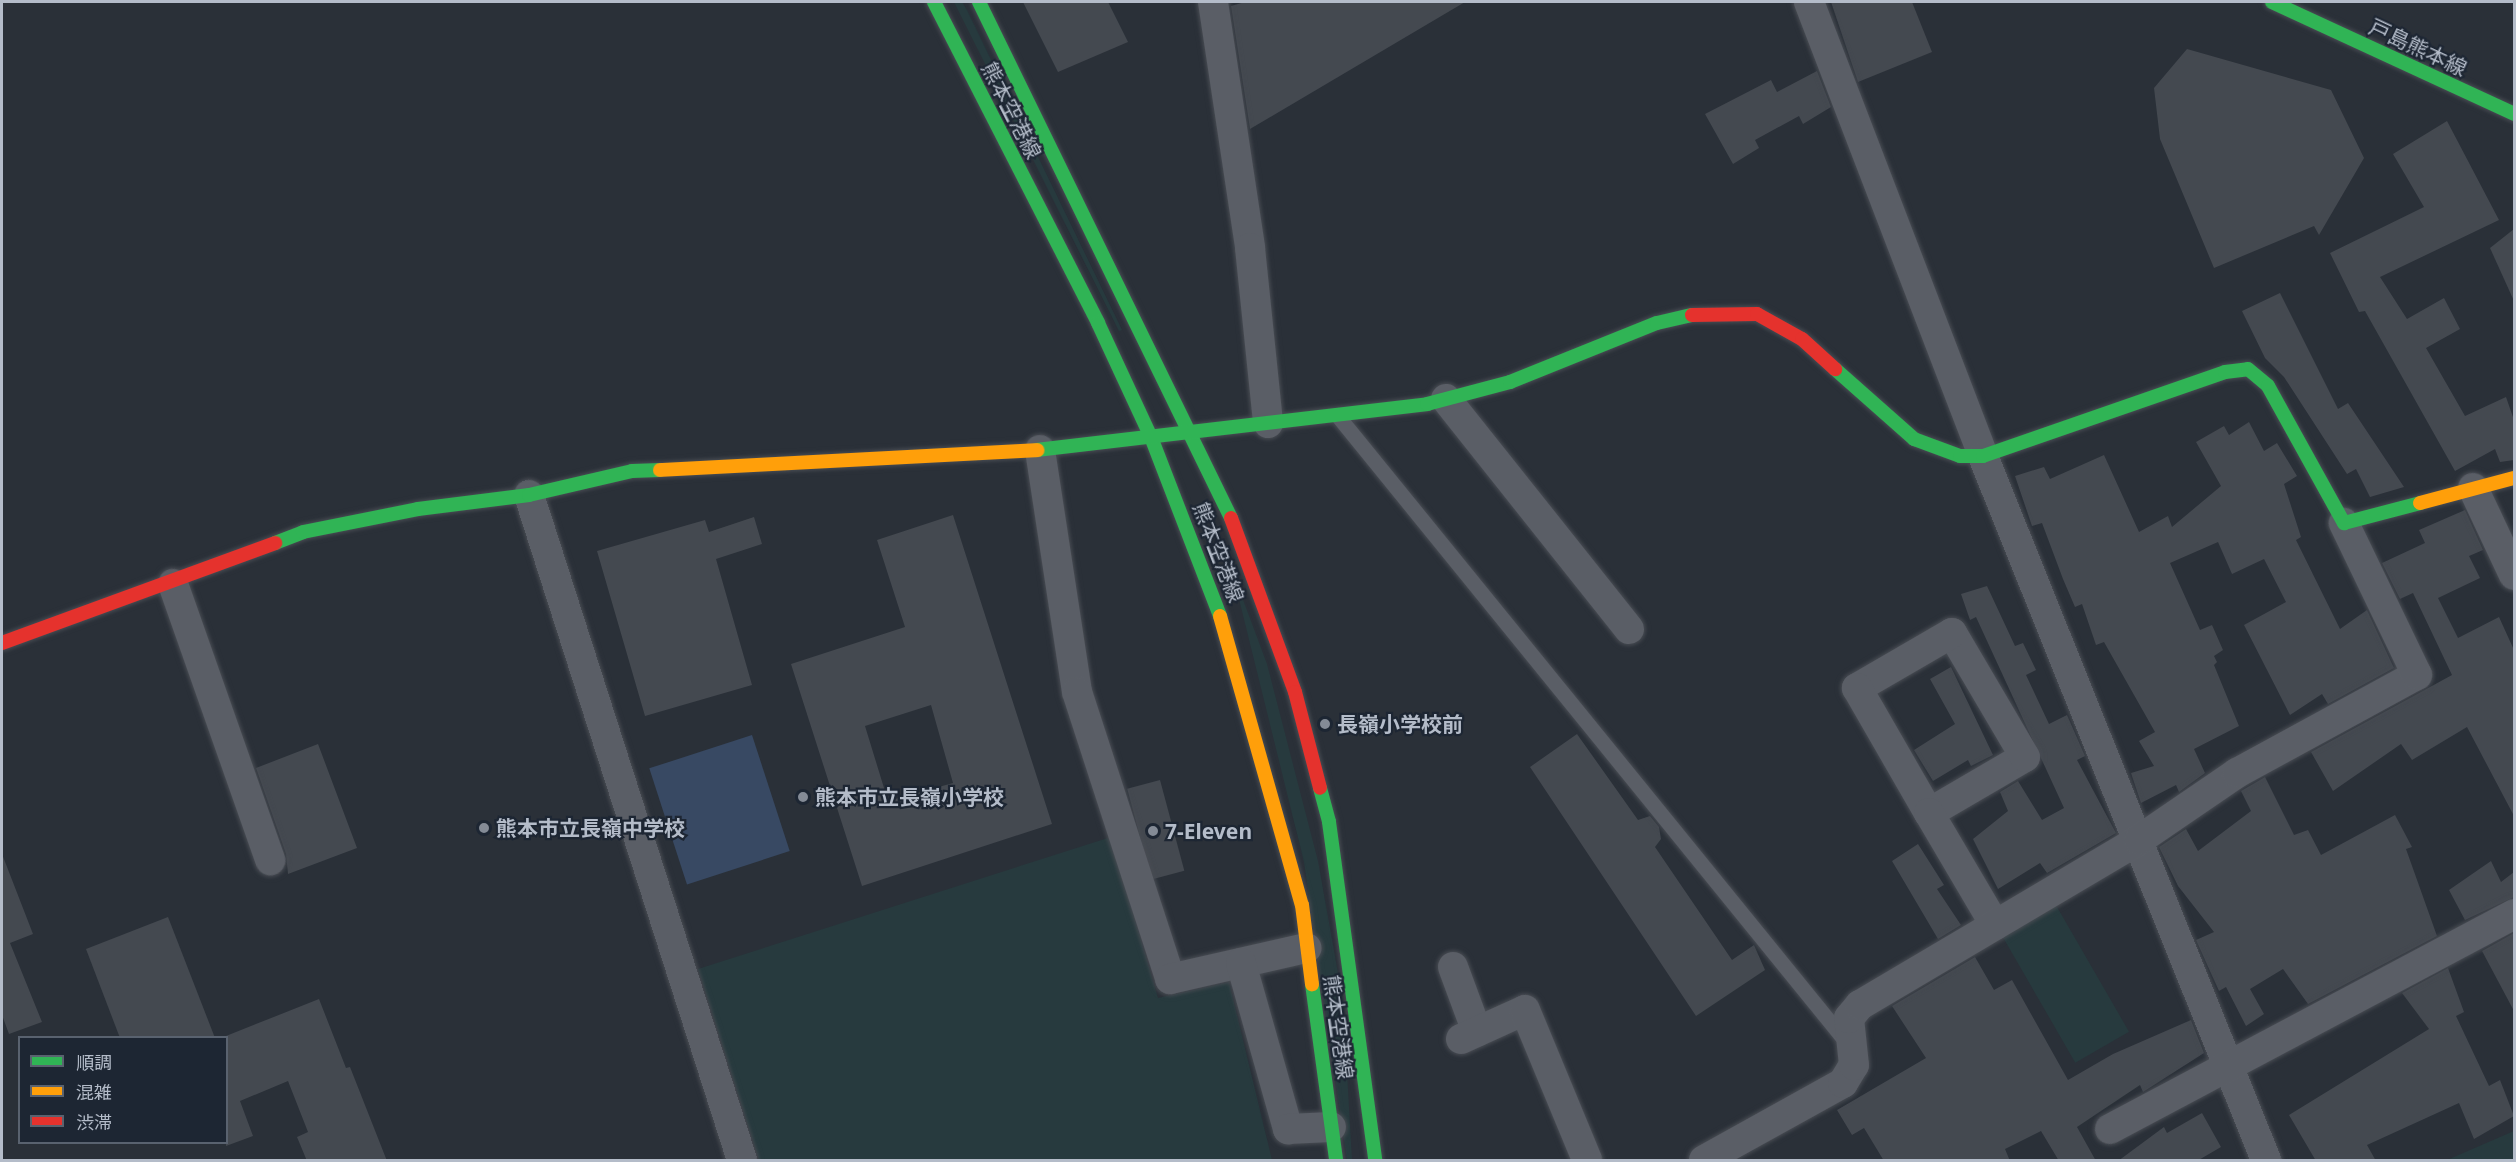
<!DOCTYPE html>
<html>
<head>
<meta charset="utf-8">
<style>
  body { margin:0 }
  #map { position:relative; width:2516px; height:1162px; overflow:hidden; background:#2a3038; font-family:"Noto Sans","Noto Sans JP",sans-serif }
  div>[style] { position:absolute }
  [style*='--x'] { left:calc(var(--x)*1px); top:calc(var(--y)*1px); width:calc(var(--w)*1px); rotate:calc(var(--a)*1deg) }
  .green>* { inset:0; background:#273a3e; transform-origin:0 0 }
  .water>* { inset:0; background:#384963; transform-origin:0 0 }
  .building>* { inset:0; background:#444950; transform-origin:0 0 }
  .roads { filter:drop-shadow(0 0 2px #484c53) drop-shadow(0 0 2px #484c53) }
  .lane>* { height:15px; margin:-7.5px; padding:0 7.5px; transform-origin:7.5px; border-radius:7.5px; background:#5a5e66 }
  .street>* { height:30px; margin:-15px; padding:0 15px; transform-origin:15px; border-radius:15px; background:#5a5e66 }
  .fast>* { height:14px; margin:-7px; padding:0 7px; transform-origin:7px; border-radius:7px; background:#30b455 }
  .slow>* { height:14px; margin:-7px; padding:0 7px; transform-origin:7px; border-radius:7px; background:#ff9f0a }
  .jam>* { height:14px; margin:-7px; padding:0 7px; transform-origin:7px; border-radius:7px; background:#e5322d }
  .dots>* { width:16px; height:16px; translate:-50% -50%; box-sizing:border-box; border:3px solid #1d2633; border-radius:50% }
  span { translate:-50% -50%; white-space:nowrap; text-align:center; line-height:1.15; -webkit-text-stroke:4.5px #1d2633; paint-order:stroke }
  .street-label { font-size:21px; color:#b4bcc9 }
  .poi-label { font-size:21px; color:#b4bcc9; font-weight:700 }
  .left { translate:0 -50%; text-align:left }
  .frame { position:absolute; inset:0; border:3px solid #b4bcc9; pointer-events:none }
  .legend { position:absolute; left:18px; top:1036px; width:210px; height:108px; box-sizing:border-box; background:#1d2633; border:2px solid #59626f; margin:0; padding:8px 10px; list-style:none; font-size:18px; color:#b4bcc9 }
  .legend li { display:flex; align-items:center; gap:12px; height:30px }
  .legend b { width:30px; border:2px solid #59626f }
</style>
</head>
<body>
<div id="map">
  <div class="green">
    <i style="clip-path:polygon(954px 2px,962px 2px,967px 10px,1122px 330px,1119px 331px)"></i>
    <i style="clip-path:polygon(1213px 519px,1267px 664px,1318px 861px,1343px 1001px,1352px 1160px,1347px 1160px,1304px 862px,1237px 591px)"></i>
    <i style="clip-path:polygon(1111px 837px,1158px 998px,1229px 982px,1272px 1160px,759px 1160px,698px 969px)"></i>
    <i style="left:2053px;top:900px;width:152px;height:62px;rotate:60deg"></i>
    <i style="clip-path:polygon(2514px 1131px,2514px 1160px,2447px 1160px)"></i>
  </div>
  <div class="water">
    <i style="left:752px;top:735px;width:122px;height:108px;rotate:72deg"></i>
  </div>
  <div class="building">
    <i style="clip-path:polygon(1023px 2px,1108px 2px,1128px 42px,1058px 72px)"></i>
    <i style="clip-path:polygon(1245px 2px,1465px 2px,1250px 129px,1231px 6px)"></i>
    <i style="clip-path:polygon(1831px 2px,1912px 2px,1932px 52px,1858px 82px)"></i>
    <i style="clip-path:polygon(2187px 49px,2331px 90px,2364px 158px,2319px 235px,2314px 226px,2214px 268px,2160px 139px,2154px 88px)"></i>
    <i style="clip-path:polygon(1817px 71px,1831px 107px,1803px 124px,1799px 116px,1755px 140px,1759px 148px,1733px 164px,1705px 114px,1771px 80px,1777px 92px)"></i>
    <i style="clip-path:polygon(2447px 121px,2499px 220px,2380px 277px,2407px 319px,2444px 298px,2460px 329px,2426px 348px,2465px 416px,2506px 397px,2514px 420px,2514px 460px,2500px 462px,2495px 449px,2455px 471px,2365px 311px,2359px 312px,2330px 253px,2424px 207px,2393px 154px)"></i>
    <i style="clip-path:polygon(2514px 229px,2514px 301px,2490px 248px)"></i>
    <i style="clip-path:polygon(2280px 293px,2338px 409px,2348px 403px,2404px 487px,2370px 497px,2356px 469px,2347px 474px,2284px 377px,2265px 358px,2242px 311px)"></i>
    <i style="clip-path:polygon(2249px 422px,2264px 451px,2277px 443px,2297px 476px,2284px 484px,2301px 537px,2296px 540px,2340px 629px,2367px 610px,2394px 668px,2328px 704px,2322px 694px,2290px 715px,2244px 625px,2286px 602px,2264px 559px,2232px 574px,2218px 542px,2170px 563px,2200px 630px,2212px 625px,2223px 650px,2214px 656px,2217px 662px,2214px 665px,2239px 726px,2194px 749px,2205px 773px,2179px 792px,2176px 785px,2141px 803px,2131px 773px,2154px 766px,2139px 741px,2155px 732px,2104px 642px,2096px 645px,2082px 604px,2075px 607px,2063px 579px,2042px 523px,2032px 526px,2015px 476px,2044px 467px,2050px 479px,2104px 455px,2139px 532px,2168px 516px,2172px 527px,2221px 486px,2196px 442px,2224px 426px,2229px 435px)"></i>
    <i style="clip-path:polygon(2465px 510px,2483px 550px,2469px 556px,2480px 578px,2438px 598px,2458px 638px,2499px 617px,2514px 650px,2514px 816px,2467px 727px,2412px 760px,2401px 744px,2333px 791px,2311px 752px,2452px 675px,2413px 593px,2400px 599px,2382px 563px,2425px 543px,2419px 530px)"></i>
    <i style="clip-path:polygon(evenodd,953px 515px,1052px 824px,862px 886px,791px 664px,905px 627px,877px 540px,953px 515px,931px 705px,953px 783px,888px 801px,865px 726px,931px 705px)"></i>
    <i style="clip-path:polygon(754px 517px,762px 544px,716px 559px,752px 685px,645px 716px,597px 551px,705px 520px,709px 532px)"></i>
    <i style="clip-path:polygon(1987px 586px,2015px 646px,2023px 643px,2036px 670px,2026px 675px,2049px 724px,2067px 715px,2085px 756px,2077px 760px,2116px 833px,2047px 873px,2040px 863px,1998px 889px,1973px 839px,2008px 811px,2000px 792px,2018px 781px,2042px 820px,2064px 808px,1976px 617px,1970px 620px,1961px 594px)"></i>
    <i style="clip-path:polygon(1951px 667px,1993px 755px,1971px 766px,1968px 760px,1933px 781px,1914px 750px,1955px 724px,1930px 679px)"></i>
    <i style="clip-path:polygon(1577px 734px,1638px 820px,1650px 816px,1659px 827px,1661px 839px,1655px 847px,1732px 960px,1754px 945px,1765px 970px,1696px 1016px,1530px 767px)"></i>
    <i style="clip-path:polygon(318px 744px,357px 848px,288px 874px,286px 854px,256px 768px)"></i>
    <i style="clip-path:polygon(2265px 777px,2294px 835px,2308px 830px,2321px 855px,2395px 815px,2412px 847px,2406px 849px,2437px 936px,2308px 1004px,2283px 969px,2250px 989px,2264px 1014px,2246px 1026px,2226px 987px,2219px 991px,2196px 940px,2214px 932px,2178px 886px,2159px 847px,2186px 829px,2198px 851px,2251px 811px,2241px 791px)"></i>
    <i style="left:1160px;top:780px;width:94px;height:34px;rotate:75deg"></i>
    <i style="clip-path:polygon(1918px 844px,1944px 885px,1937px 889px,1961px 925px,1938px 939px,1892px 861px)"></i>
    <i style="clip-path:polygon(2px 854px,33px 934px,10px 943px,42px 1022px,9px 1034px,2px 1015px)"></i>
    <i style="clip-path:polygon(2491px 861px,2501px 882px,2514px 872px,2514px 897px,2465px 920px,2449px 890px)"></i>
    <i style="clip-path:polygon(168px 917px,215px 1038px,120px 1038px,86px 949px)"></i>
    <i style="clip-path:polygon(2514px 933px,2514px 1011px,2482px 951px)"></i>
    <i style="clip-path:polygon(1975px 957px,1994px 990px,2012px 980px,2068px 1080px,2113px 1054px,2191px 1020px,2204px 1053px,2143px 1092px,2140px 1085px,2077px 1127px,2096px 1161px,2059px 1161px,2041px 1131px,2005px 1149px,2010px 1161px,1884px 1161px,1864px 1128px,1852px 1135px,1837px 1110px,1926px 1058px,1892px 1006px)"></i>
    <i style="clip-path:polygon(2448px 968px,2464px 1012px,2456px 1016px,2489px 1086px,2500px 1080px,2514px 1116px,2474px 1139px,2459px 1103px,2367px 1145px,2376px 1161px,2316px 1161px,2289px 1115px,2429px 1029px,2402px 993px)"></i>
    <i style="clip-path:polygon(319px 999px,346px 1068px,350px 1067px,387px 1161px,307px 1161px,297px 1137px,308px 1132px,288px 1081px,240px 1101px,253px 1136px,226px 1146px,226px 1036px)"></i>
    <i style="clip-path:polygon(2202px 1113px,2221px 1147px,2197px 1161px,2118px 1161px,2164px 1127px,2167px 1133px)"></i>
  </div>
  <div class="roads">
    <div class="lane">
      <i style="--x:1337;--y:415;--w:809;--a:50.92"></i>
    </div>
    <div class="street">
      <i style="--x:1213;--y:2;--w:249;--a:81.4"></i>
      <i style="--x:1250;--y:248;--w:176;--a:84.1"></i>
      <i style="--x:1809;--y:2;--w:486;--a:69"></i>
      <i style="--x:1983;--y:456;--w:759;--a:68.1"></i>
      <i style="--x:1446;--y:399;--w:294;--a:51.5"></i>
      <i style="--x:1040;--y:450;--w:245;--a:81.3"></i>
      <i style="--x:1077;--y:692;--w:302;--a:72"></i>
      <i style="--x:1170;--y:979;--w:140;--a:-12.8"></i>
      <i style="--x:2473;--y:488;--w:96;--a:64.8"></i>
      <i style="--x:529;--y:495;--w:698;--a:72.24"></i>
      <i style="--x:173;--y:584;--w:293;--a:70.6"></i>
      <i style="--x:1929;--y:813;--w:111;--a:-30.3"></i>
      <i style="--x:2025;--y:757;--w:144;--a:-120.5"></i>
      <i style="--x:1952;--y:633;--w:110;--a:149.9"></i>
      <i style="--x:1857;--y:688;--w:144;--a:60.1"></i>
      <i style="--x:1929;--y:813;--w:130;--a:59.5"></i>
      <i style="--x:1241;--y:963;--w:173;--a:74.2"></i>
      <i style="--x:1288;--y:1129;--w:43;--a:-2.7"></i>
      <i style="--x:1453;--y:967;--w:69;--a:69.7"></i>
      <i style="--x:1461;--y:1039;--w:70;--a:-24.4"></i>
      <i style="--x:1525;--y:1010;--w:162;--a:67.5"></i>
      <i style="--x:2110;--y:1129;--w:458;--a:-28"></i>
      <i style="--x:1704;--y:1160;--w:159;--a:-29"></i>
      <i style="--x:1843;--y:1083;--w:21;--a:-59"></i>
      <i style="--x:1854;--y:1065;--w:47;--a:-96.1"></i>
      <i style="--x:1849;--y:1018;--w:17;--a:-50"></i>
      <i style="--x:1860;--y:1005;--w:324;--a:-30.6"></i>
      <i style="--x:2139;--y:840;--w:119;--a:-34.4"></i>
      <i style="--x:2237;--y:773;--w:205;--a:-28.6"></i>
      <i style="--x:2417;--y:675;--w:169;--a:-115.7"></i>
    </div>
    <div class="fast">
      <i style="--x:934;--y:2;--w:360;--a:62.9"></i>
      <i style="--x:1098;--y:323;--w:126;--a:65.1"></i>
      <i style="--x:1151;--y:437;--w:192;--a:68.9"></i>
      <i style="--x:979;--y:2;--w:574;--a:63.97"></i>
      <i style="--x:2272;--y:2;--w:267;--a:24.8"></i>
      <i style="--x:1835;--y:369;--w:106;--a:41.5"></i>
      <i style="--x:1914;--y:439;--w:49;--a:20.3"></i>
      <i style="--x:1960;--y:456;--w:23;--a:0"></i>
      <i style="--x:1983;--y:456;--w:256;--a:-19.1"></i>
      <i style="--x:2225;--y:372;--w:23;--a:-7"></i>
      <i style="--x:2248;--y:369;--w:26;--a:40"></i>
      <i style="--x:2268;--y:386;--w:157;--a:61"></i>
      <i style="--x:2344;--y:523;--w:79;--a:-14.7"></i>
      <i style="--x:1037;--y:450;--w:393;--a:-6.7"></i>
      <i style="--x:1427;--y:404;--w:86;--a:-14.8"></i>
      <i style="--x:1510;--y:382;--w:158;--a:-21.9"></i>
      <i style="--x:1657;--y:323;--w:36;--a:-13"></i>
      <i style="--x:275;--y:543;--w:30;--a:-21"></i>
      <i style="--x:303;--y:532;--w:117;--a:-11.3"></i>
      <i style="--x:418;--y:509;--w:112;--a:-7.2"></i>
      <i style="--x:529;--y:495;--w:106;--a:-13.1"></i>
      <i style="--x:632;--y:471;--w:28;--a:-2"></i>
      <i style="--x:1320;--y:788;--w:35;--a:75"></i>
      <i style="--x:1329;--y:822;--w:341;--a:82.2"></i>
      <i style="--x:1312;--y:984;--w:178;--a:82.2"></i>
    </div>
    <div class="slow">
      <i style="--x:660;--y:470;--w:378;--a:-3"></i>
      <i style="--x:2420;--y:503;--w:97;--a:-14.9"></i>
      <i style="--x:1220;--y:616;--w:300;--a:74.2"></i>
      <i style="--x:1302;--y:905;--w:80;--a:82.8"></i>
    </div>
    <div class="jam">
      <i style="--x:1692;--y:315;--w:65;--a:-0.9"></i>
      <i style="--x:1757;--y:314;--w:51;--a:29.1"></i>
      <i style="--x:1802;--y:339;--w:45;--a:42.3"></i>
      <i style="--x:1231;--y:518;--w:185;--a:69.8"></i>
      <i style="--x:1295;--y:692;--w:99;--a:75.4"></i>
      <i style="--x:2;--y:643;--w:291;--a:-20.1"></i>
    </div>
  </div>
  <div class="dots">
    <i style="left:1325px;top:724px;background:#848b96"></i>
    <i style="left:803px;top:797px;background:#848b96"></i>
    <i style="left:484px;top:828px;background:#848b96"></i>
    <i style="left:1153px;top:831px;background:#848b96"></i>
  </div>
  <div class="street-label">
    <span style="left:2418px;top:47px;rotate:25deg">戸島熊本線</span>
    <span style="left:1012px;top:110px;rotate:63deg">熊本空港線</span>
    <span style="left:1219px;top:552px;rotate:69deg">熊本空港線</span>
    <span style="left:1339px;top:1027px;rotate:82deg">熊本空港線</span>
  </div>
  <div class="poi-label">
    <span class="left" style="left:1337px;top:724px">長嶺小学校前</span>
    <span class="left" style="left:815px;top:797px">熊本市立長嶺小学校</span>
    <span class="left" style="left:496px;top:828px">熊本市立長嶺中学校</span>
    <span class="left" style="left:1165px;top:831px">7-Eleven</span>
  </div>
  <div class="frame"></div>
  <ul class="legend">
  <li><b style="height:8px;background:#30b455"></b>順調</li>
  <li><b style="height:8px;background:#ff9f0a"></b>混雑</li>
  <li><b style="height:8px;background:#e5322d"></b>渋滞</li>
  </ul>
</div>
</body>
</html>
